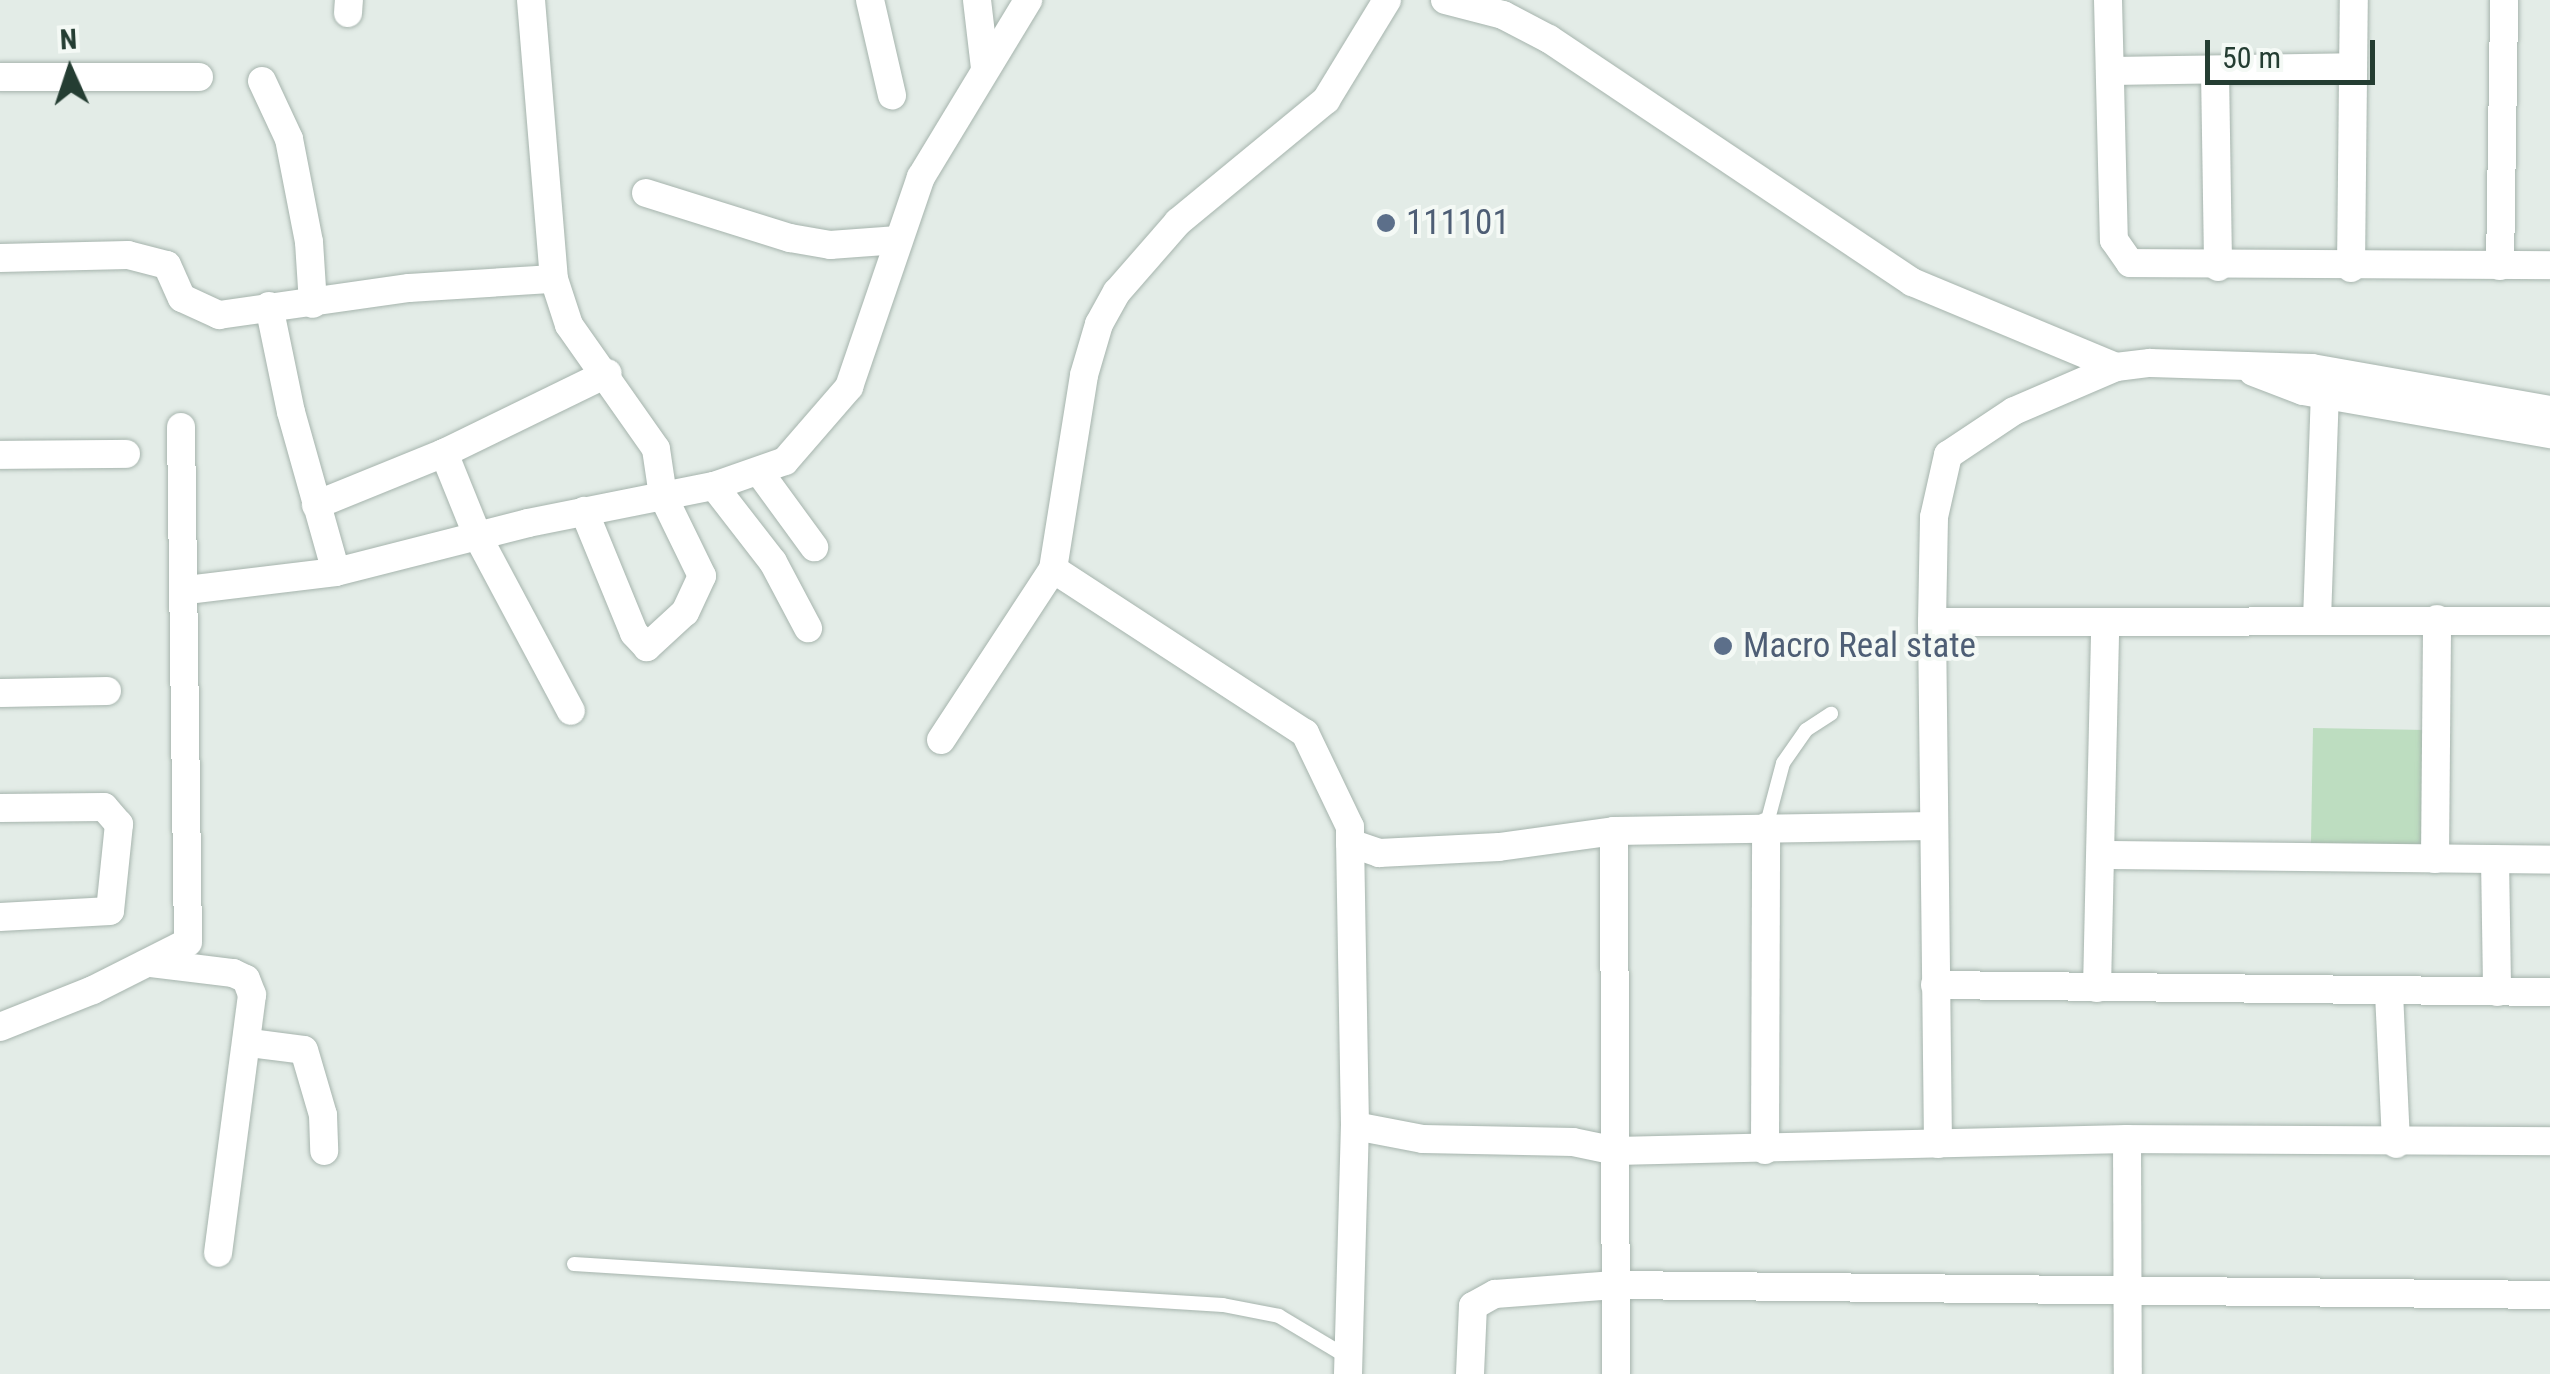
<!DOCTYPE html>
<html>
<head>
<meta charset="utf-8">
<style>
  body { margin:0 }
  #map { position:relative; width:2550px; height:1374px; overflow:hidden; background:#e3ece7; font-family:"Roboto Condensed",sans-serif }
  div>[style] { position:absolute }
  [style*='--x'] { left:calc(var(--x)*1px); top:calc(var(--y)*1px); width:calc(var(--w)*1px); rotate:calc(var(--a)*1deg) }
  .green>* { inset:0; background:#bdddc0; transform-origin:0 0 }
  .roads { filter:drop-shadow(0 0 2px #a6b4ad) drop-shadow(0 0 2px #a6b4ad) }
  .service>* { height:14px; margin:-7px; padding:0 7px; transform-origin:7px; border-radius:7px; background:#fff }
  .minor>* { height:28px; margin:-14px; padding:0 14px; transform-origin:14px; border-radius:14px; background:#fff }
  .dots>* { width:28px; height:28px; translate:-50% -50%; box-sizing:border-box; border:5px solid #f4f9f5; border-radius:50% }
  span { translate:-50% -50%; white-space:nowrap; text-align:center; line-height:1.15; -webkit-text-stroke:8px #f4f9f5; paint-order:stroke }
  .service-label { font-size:35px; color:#4e5e75 }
  .left { translate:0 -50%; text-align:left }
  .north { position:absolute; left:20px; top:20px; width:100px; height:100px; -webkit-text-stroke:8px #f4f9f5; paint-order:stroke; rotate:357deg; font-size:28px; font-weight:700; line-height:40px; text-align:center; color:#243d32 }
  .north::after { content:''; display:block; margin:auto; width:35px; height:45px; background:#243d32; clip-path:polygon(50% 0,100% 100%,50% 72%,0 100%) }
  .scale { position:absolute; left:2205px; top:40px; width:170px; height:45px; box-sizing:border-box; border:5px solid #243d32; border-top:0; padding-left:12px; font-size:30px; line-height:35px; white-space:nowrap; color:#243d32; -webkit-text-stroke:8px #f4f9f5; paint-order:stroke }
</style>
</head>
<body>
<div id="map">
  <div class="green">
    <i style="left:2313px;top:728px;width:114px;height:124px;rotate:1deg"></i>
  </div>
  <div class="roads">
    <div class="service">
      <i style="--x:1766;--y:827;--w:66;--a:-75.1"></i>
      <i style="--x:1783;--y:763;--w:40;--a:-55.1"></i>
      <i style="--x:1806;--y:730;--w:30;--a:-33"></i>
      <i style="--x:574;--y:1264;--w:650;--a:3.61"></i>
      <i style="--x:1223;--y:1305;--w:57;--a:11.1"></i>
      <i style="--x:1279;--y:1316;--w:82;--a:31"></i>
    </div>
    <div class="minor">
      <i style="--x:531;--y:0;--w:280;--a:85.3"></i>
      <i style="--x:554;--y:279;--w:48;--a:71.9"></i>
      <i style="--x:569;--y:325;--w:151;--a:54.9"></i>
      <i style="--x:656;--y:449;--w:48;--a:81.5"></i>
      <i style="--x:663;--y:496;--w:89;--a:64"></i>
      <i style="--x:702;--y:576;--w:40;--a:115"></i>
      <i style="--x:685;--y:612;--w:52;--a:137.4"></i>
      <i style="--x:647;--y:647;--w:19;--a:-133"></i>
      <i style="--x:634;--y:633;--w:132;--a:-112.3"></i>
      <i style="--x:870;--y:0;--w:98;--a:77"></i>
      <i style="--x:977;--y:0;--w:68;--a:83.3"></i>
      <i style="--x:1445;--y:0;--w:60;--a:14.5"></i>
      <i style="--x:1503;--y:15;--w:52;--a:27.6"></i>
      <i style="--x:1549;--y:39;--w:437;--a:33.8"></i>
      <i style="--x:1912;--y:282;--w:221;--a:22.6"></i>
      <i style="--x:2108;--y:0;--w:240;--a:88.6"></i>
      <i style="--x:2114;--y:240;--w:28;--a:55"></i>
      <i style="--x:2130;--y:263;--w:420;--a:0.3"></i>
      <i style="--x:348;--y:13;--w:13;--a:-86"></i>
      <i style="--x:2110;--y:71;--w:243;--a:-0.9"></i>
      <i style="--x:2215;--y:71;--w:196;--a:89.1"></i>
      <i style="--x:0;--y:77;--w:199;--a:0"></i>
      <i style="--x:262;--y:81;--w:64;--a:65"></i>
      <i style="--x:289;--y:139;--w:105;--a:79"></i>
      <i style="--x:309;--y:242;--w:62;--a:86.3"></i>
      <i style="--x:646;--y:193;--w:151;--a:17.4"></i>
      <i style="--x:790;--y:238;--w:41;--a:9.9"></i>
      <i style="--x:830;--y:245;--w:68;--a:-4.2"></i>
      <i style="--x:0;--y:258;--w:128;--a:-1.3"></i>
      <i style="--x:128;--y:255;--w:40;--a:14.4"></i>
      <i style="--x:167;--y:265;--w:36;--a:66"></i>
      <i style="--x:182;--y:298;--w:41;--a:24.7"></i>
      <i style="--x:219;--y:315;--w:192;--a:-8.1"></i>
      <i style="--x:409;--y:288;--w:145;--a:-3.6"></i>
      <i style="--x:2500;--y:266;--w:266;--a:-89.1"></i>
      <i style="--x:2351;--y:268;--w:268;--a:-89.4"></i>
      <i style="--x:269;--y:306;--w:108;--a:78.3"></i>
      <i style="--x:291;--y:412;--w:166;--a:74.3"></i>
      <i style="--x:2253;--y:372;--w:53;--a:20.8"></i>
      <i style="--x:2303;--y:391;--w:251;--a:9.9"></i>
      <i style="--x:444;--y:453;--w:91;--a:68"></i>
      <i style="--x:478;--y:537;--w:197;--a:61.9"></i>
      <i style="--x:0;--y:455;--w:126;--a:-0.5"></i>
      <i style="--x:760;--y:473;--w:92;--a:53.9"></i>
      <i style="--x:714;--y:486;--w:96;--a:52.2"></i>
      <i style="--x:773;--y:562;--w:75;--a:62.1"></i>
      <i style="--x:316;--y:505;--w:138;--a:-22.1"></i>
      <i style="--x:444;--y:453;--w:182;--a:-26"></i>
      <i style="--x:1053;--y:569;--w:301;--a:33.1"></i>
      <i style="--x:1305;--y:733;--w:104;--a:64.4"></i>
      <i style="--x:1350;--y:827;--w:16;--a:90"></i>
      <i style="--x:1350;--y:843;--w:31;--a:19"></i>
      <i style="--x:1379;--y:853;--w:120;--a:-2.9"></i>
      <i style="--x:1499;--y:847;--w:116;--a:-7.9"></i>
      <i style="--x:1614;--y:831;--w:319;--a:-0.9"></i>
      <i style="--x:187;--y:590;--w:150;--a:-6.9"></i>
      <i style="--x:336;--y:572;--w:198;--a:-14.3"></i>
      <i style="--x:528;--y:523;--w:190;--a:-11.3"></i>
      <i style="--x:714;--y:486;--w:75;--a:-19.4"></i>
      <i style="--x:785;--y:461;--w:98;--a:-49.1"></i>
      <i style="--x:849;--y:387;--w:222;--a:-71.1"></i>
      <i style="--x:921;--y:177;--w:207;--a:-58.8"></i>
      <i style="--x:2317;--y:620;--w:225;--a:-88"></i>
      <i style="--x:1932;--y:622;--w:618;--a:-0.09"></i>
      <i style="--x:0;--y:693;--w:107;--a:-1.1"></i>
      <i style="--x:941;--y:740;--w:204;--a:-56.8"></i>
      <i style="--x:1053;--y:569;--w:196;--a:-80.9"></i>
      <i style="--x:1084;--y:375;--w:53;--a:-73.6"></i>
      <i style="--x:1099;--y:324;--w:37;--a:-61"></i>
      <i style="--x:1117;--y:292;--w:93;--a:-48.9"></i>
      <i style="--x:1178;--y:222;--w:192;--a:-39.5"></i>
      <i style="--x:1326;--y:100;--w:117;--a:-58.6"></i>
      <i style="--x:0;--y:808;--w:104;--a:-0.6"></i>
      <i style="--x:104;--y:807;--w:23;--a:49"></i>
      <i style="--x:119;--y:824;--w:87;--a:95.9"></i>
      <i style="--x:110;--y:911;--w:110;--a:176.9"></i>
      <i style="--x:1614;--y:831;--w:543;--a:89.79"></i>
      <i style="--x:2101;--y:855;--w:449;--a:0.6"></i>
      <i style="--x:2435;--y:859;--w:240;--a:-89.5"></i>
      <i style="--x:2495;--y:859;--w:133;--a:89.1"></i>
      <i style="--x:151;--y:963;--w:83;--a:7"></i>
      <i style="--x:233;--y:973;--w:14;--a:25"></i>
      <i style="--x:246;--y:979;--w:17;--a:69"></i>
      <i style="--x:252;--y:995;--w:260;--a:97.5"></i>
      <i style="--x:1935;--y:985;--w:615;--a:0.65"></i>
      <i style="--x:2097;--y:988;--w:365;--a:-88.7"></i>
      <i style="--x:2389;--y:993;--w:151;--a:87.3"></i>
      <i style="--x:0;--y:1027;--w:100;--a:-21.7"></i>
      <i style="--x:93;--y:990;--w:106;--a:-26.8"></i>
      <i style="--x:188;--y:942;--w:515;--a:-90.78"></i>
      <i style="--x:250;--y:1043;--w:54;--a:7.4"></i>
      <i style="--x:304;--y:1050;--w:68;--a:73.7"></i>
      <i style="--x:323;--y:1115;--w:36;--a:88"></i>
      <i style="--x:1355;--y:1126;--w:69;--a:10.8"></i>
      <i style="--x:1423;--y:1139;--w:150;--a:1.1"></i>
      <i style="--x:1573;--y:1142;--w:44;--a:11.8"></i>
      <i style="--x:1616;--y:1151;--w:511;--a:-1.35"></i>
      <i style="--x:2127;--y:1139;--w:423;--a:0.3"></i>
      <i style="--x:2127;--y:1139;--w:235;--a:89.8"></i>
      <i style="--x:1938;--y:1144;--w:522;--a:-90.66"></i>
      <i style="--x:1932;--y:622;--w:105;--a:-88.9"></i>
      <i style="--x:1934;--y:517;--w:64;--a:-77.3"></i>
      <i style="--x:1948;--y:455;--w:79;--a:-33.7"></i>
      <i style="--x:2014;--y:411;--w:111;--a:-23.3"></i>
      <i style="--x:2116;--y:367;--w:34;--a:-7"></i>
      <i style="--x:2150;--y:363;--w:162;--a:1.8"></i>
      <i style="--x:2312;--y:368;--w:242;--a:10"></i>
      <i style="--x:1765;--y:1150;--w:323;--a:-89.8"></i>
      <i style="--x:1348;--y:1374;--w:248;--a:-88.4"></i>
      <i style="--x:1355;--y:1126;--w:283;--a:-91"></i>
      <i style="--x:1470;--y:1374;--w:68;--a:-87.5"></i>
      <i style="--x:1473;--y:1306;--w:25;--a:-29"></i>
      <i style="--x:1495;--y:1294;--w:120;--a:-4.3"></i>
      <i style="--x:1615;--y:1285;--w:935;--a:0.61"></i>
    </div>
  </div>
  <div class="dots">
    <i style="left:1386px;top:223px;background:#5c6f8a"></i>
    <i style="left:1723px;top:646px;background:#5c6f8a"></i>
  </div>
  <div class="service-label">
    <span class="left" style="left:1406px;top:223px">111101</span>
    <span class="left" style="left:1743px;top:646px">Macro Real state</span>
  </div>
  <div class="north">N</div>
  <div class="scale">50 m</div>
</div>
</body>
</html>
